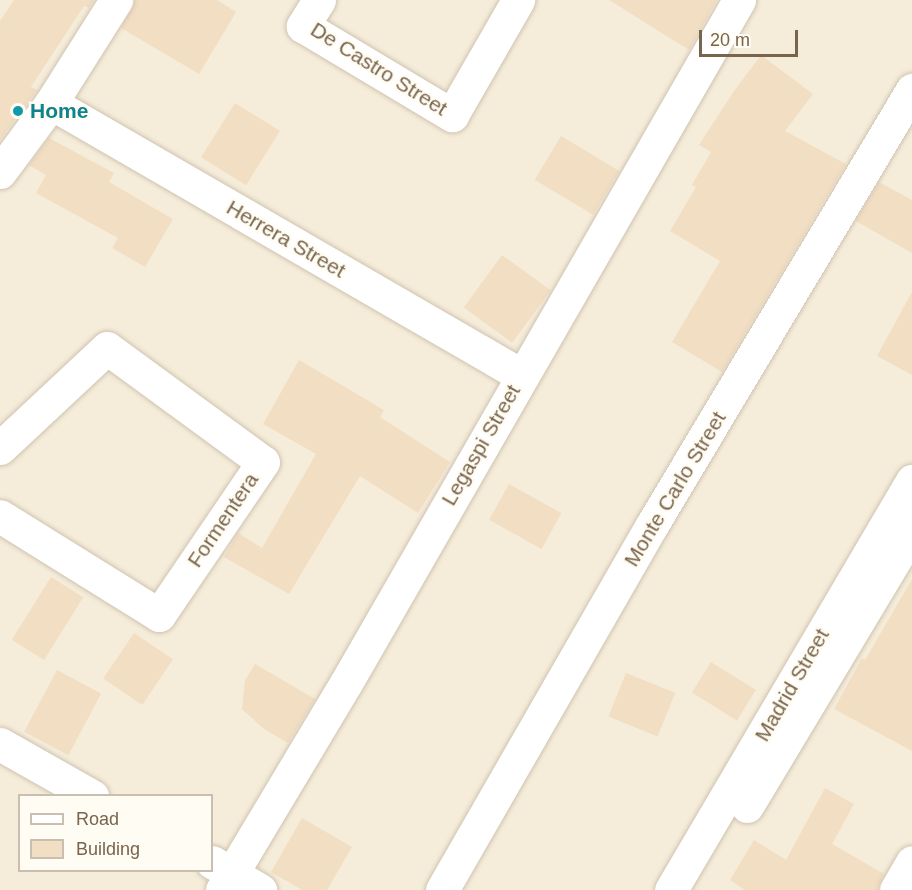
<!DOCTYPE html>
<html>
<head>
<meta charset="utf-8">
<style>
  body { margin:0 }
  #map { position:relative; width:912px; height:890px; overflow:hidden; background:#fdf9ec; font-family:Helvetica,sans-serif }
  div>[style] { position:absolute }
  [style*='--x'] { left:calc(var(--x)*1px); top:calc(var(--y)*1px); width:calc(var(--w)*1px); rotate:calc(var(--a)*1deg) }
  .residential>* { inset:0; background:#f5edda }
  .building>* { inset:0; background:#f2dec3; transform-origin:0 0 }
  .roads { filter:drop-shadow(0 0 2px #d0c3b0) drop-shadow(0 0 2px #d0c3b0) }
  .street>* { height:33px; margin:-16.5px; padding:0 16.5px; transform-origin:16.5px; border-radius:16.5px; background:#fff }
  .secondary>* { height:33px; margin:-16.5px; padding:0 16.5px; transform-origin:16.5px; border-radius:16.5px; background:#fff }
  .dots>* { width:16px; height:16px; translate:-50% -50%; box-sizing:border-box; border:3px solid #fffcf3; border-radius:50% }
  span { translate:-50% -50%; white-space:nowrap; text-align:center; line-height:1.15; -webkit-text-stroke:5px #fffcf3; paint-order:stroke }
  .street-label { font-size:21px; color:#79644d }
  .culture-label { font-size:21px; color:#0d838f; font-weight:700 }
  .left { translate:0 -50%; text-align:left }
  .legend { position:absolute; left:18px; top:794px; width:195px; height:78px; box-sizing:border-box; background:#fffcf3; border:2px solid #c9bfb1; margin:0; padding:8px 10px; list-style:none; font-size:18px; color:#79644d }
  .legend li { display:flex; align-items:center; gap:12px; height:30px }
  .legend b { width:30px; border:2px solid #c9bfb1 }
  .scale { position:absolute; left:699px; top:30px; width:99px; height:27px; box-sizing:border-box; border:3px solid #79644d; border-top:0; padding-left:8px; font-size:18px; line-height:21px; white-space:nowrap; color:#79644d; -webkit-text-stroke:4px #fffcf3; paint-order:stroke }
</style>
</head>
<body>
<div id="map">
  <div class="residential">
    <i style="clip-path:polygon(evenodd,0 0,912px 0,912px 890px,0 890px,0 0,20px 796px,212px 796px,212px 870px,20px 870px,20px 796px)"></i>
  </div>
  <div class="building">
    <i style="clip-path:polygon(14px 0,94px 0,89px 8px,84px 6px,31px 87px,37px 90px,0 140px,0 21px)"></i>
    <i style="clip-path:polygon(135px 0,217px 0,236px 12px,199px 74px,121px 28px)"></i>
    <i style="clip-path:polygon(609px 0,717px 0,689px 50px)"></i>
    <i style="clip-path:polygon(761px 55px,813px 94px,785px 131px,846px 164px,722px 372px,672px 342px,720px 261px,670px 231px,696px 187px,692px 185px,711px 152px,699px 145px,734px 91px)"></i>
    <i style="left:235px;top:103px;width:53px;height:64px;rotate:32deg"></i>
    <i style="left:561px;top:136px;width:68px;height:51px;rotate:31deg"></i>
    <i style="clip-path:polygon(49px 138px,114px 173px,109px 182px,173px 219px,145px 267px,112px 248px,118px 238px,36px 193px,46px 175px,29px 165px)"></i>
    <i style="clip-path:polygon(879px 182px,912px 200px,912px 253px,856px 221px)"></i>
    <i style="left:502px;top:255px;width:60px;height:65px;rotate:36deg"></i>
    <i style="clip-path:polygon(912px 292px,912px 375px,877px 356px)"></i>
    <i style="clip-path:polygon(299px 360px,384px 410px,380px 417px,450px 462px,418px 513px,360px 476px,289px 594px,224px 557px,238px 533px,262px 548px,316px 454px,263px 424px)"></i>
    <i style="left:509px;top:484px;width:60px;height:41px;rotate:29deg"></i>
    <i style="left:51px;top:577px;width:38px;height:74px;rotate:32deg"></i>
    <i style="clip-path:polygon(912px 579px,912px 751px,834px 709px,862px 658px,865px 660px)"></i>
    <i style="left:134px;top:633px;width:47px;height:55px;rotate:34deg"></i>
    <i style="left:711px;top:662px;width:53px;height:36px;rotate:32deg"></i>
    <i style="clip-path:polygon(255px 664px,315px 699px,288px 743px,264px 729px,242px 709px,245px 680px)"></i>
    <i style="left:57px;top:670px;width:50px;height:70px;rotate:28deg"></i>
    <i style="left:626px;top:673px;width:53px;height:47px;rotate:22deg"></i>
    <i style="clip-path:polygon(825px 788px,854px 804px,832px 844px,884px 874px,877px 890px,745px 890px,730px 880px,754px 840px,786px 860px)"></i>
    <i style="clip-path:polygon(302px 818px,352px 847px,327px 890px,302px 890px,271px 872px)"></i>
  </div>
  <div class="roads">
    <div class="street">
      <i style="--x:319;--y:0;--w:31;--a:122"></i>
      <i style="--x:303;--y:26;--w:174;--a:30.9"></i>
      <i style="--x:452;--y:115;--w:133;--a:-60.1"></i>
      <i style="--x:51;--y:103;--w:543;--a:30.06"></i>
      <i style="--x:0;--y:172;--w:86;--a:-53.5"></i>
      <i style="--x:51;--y:103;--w:122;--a:-57.7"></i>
      <i style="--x:0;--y:448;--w:146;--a:-43.1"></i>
      <i style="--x:107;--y:348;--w:193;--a:36.2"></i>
      <i style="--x:263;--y:462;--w:185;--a:124.2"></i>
      <i style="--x:159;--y:615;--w:187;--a:-148.1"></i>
      <i style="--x:222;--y:890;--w:241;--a:-59.1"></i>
      <i style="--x:346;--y:683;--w:788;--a:-60.08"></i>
      <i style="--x:442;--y:890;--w:421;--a:-60.1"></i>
      <i style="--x:652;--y:525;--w:507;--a:-59.13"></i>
      <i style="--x:896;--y:890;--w:32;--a:-60"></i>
    </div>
    <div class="secondary">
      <i style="--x:0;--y:744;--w:106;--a:29.5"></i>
      <i style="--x:747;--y:806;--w:321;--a:-59"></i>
      <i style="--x:212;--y:862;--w:56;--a:30.3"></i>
      <i style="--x:671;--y:890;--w:475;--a:-59.5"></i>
    </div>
  </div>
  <div class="dots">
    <i style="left:18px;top:111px;background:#0f9aa8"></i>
  </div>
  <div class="street-label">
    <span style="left:379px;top:69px;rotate:32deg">De Castro Street</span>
    <span style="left:286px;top:239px;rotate:30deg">Herrera Street</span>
    <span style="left:481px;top:445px;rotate:-60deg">Legaspi Street</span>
    <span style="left:675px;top:489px;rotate:-59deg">Monte Carlo Street</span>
    <span style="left:223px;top:520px;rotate:-56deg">Formentera</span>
    <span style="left:792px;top:685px;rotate:-60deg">Madrid Street</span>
  </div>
  <div class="culture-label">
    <span class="left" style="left:30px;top:111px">Home</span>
  </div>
  <ul class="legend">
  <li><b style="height:8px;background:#fff"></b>Road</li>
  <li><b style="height:16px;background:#f2dec3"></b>Building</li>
  </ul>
  <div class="scale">20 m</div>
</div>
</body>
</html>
